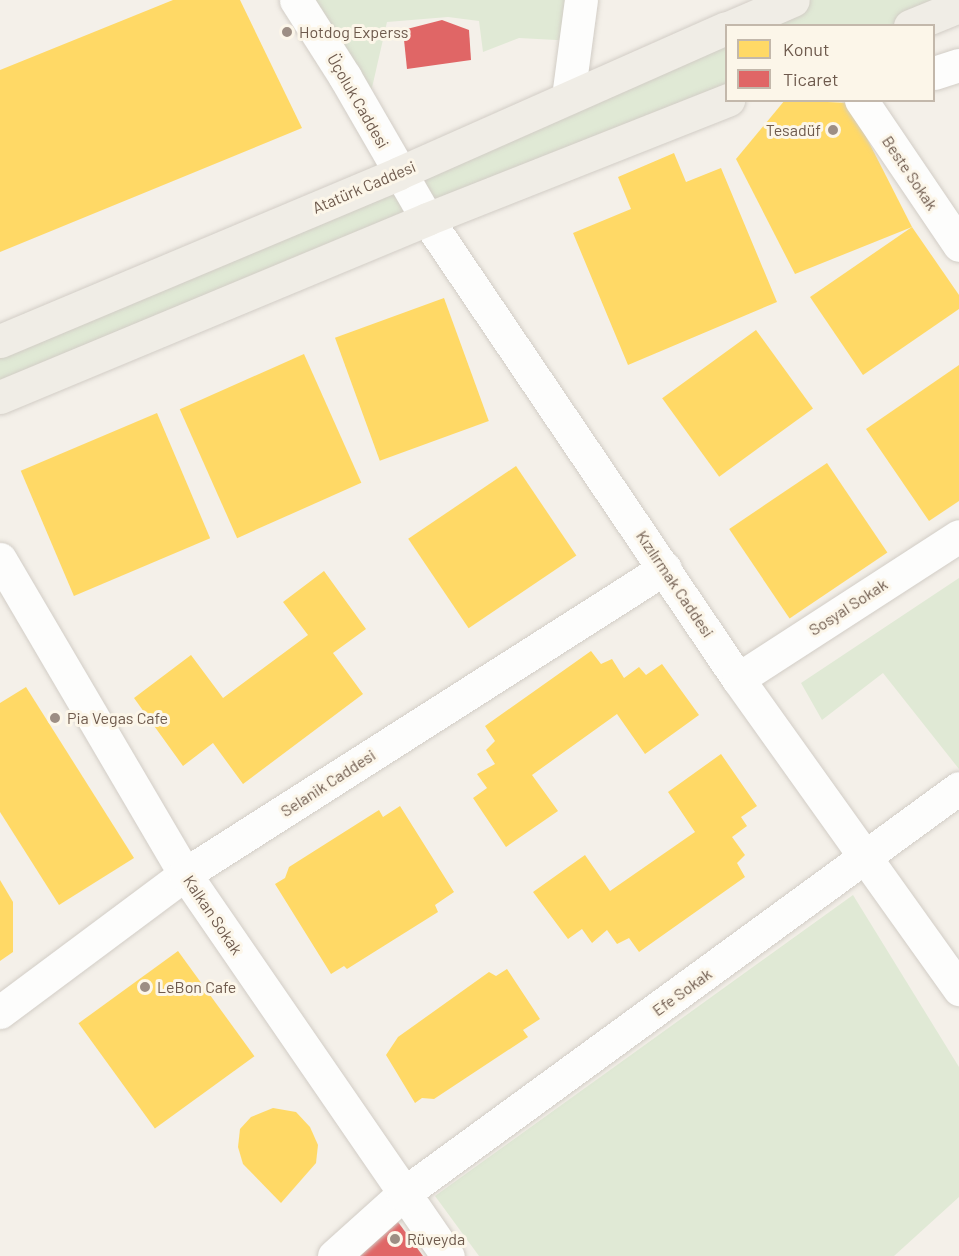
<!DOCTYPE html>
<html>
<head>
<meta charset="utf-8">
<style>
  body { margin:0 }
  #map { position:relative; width:959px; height:1256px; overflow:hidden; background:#f4f0e9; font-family:Barlow,sans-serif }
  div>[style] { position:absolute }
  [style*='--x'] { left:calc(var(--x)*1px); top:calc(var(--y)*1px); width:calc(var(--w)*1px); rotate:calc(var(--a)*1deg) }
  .green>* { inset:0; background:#e0e9d5 }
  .homes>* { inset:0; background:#ffd966; transform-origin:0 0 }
  .shops>* { inset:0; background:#e06666 }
  .roads { filter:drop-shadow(0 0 2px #d2cdc6) drop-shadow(0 0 2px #d2cdc6) }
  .minor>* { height:33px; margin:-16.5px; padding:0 16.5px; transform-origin:16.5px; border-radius:16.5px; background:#fdfdfc }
  .major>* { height:33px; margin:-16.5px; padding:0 16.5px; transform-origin:16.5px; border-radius:16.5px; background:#f0ede6 }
  .dots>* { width:16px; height:16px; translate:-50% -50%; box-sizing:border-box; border:3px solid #fcf6e9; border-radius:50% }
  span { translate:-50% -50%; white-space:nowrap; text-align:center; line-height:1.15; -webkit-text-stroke:6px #fcf6e9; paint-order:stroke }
  .poi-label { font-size:16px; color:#6e5a4d }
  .left { translate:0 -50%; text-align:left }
  .right { translate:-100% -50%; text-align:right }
  .street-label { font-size:16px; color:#6e5a4d }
  .legend { position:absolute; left:725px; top:24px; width:210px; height:78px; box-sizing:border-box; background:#fcf6e9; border:2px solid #c3b8ab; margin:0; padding:8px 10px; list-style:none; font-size:18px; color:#6e5a4d }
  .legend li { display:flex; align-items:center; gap:12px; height:30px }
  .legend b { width:30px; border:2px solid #c3b8ab }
</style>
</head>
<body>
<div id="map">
  <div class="green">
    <i style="clip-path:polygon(296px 0,581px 0,575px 41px,519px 38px,483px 52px,479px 21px,448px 17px,387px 22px,366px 114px)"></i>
    <i style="clip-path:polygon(794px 0,959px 0,910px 25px,733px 26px)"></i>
    <i style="clip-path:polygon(726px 28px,726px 100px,0 397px,0 341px)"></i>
    <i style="clip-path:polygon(959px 578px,959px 769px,883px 673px,822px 720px,801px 683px)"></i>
    <i style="clip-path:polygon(853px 895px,959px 1067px,959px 1197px,894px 1256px,479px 1256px,435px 1196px)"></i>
  </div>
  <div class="homes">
    <i style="clip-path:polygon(173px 0,240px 0,302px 128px,0 252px,0 70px)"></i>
    <i style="clip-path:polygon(785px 100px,849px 103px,912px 227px,795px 274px,736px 159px)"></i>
    <i style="clip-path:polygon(674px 153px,686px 182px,721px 168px,777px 302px,628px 365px,573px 233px,631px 209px,618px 177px)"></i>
    <i style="clip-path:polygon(912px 227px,959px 295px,959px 309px,863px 375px,810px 297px)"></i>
    <i style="left:444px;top:298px;width:131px;height:116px;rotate:70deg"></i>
    <i style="left:756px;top:330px;width:97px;height:116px;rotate:54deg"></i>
    <i style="left:304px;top:354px;width:141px;height:136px;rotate:66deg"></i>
    <i style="clip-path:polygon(959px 365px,959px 501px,929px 521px,866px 429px)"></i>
    <i style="left:157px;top:413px;width:136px;height:148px;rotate:67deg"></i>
    <i style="left:827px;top:463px;width:108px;height:118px;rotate:56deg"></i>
    <i style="left:516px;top:466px;width:108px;height:130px;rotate:56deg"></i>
    <i style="clip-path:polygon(324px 571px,366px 629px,333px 653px,363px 694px,243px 784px,213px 743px,183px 766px,134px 698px,191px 655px,223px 698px,308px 635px,283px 602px)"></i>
    <i style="clip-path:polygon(591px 651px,601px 664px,612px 659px,624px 678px,639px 667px,646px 675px,662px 664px,699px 715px,645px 754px,617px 714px,532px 775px,558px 811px,506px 847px,473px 798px,487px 788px,477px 774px,495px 764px,486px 750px,495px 741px,485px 726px)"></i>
    <i style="clip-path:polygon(26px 687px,134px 858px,59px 905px,0 812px,0 703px)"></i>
    <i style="clip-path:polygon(721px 754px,757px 806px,741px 817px,747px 826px,732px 837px,745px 855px,737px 863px,745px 877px,639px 952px,629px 938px,617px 944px,607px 930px,592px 943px,582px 929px,568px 939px,533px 892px,585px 855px,610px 891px,695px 832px,668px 792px)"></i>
    <i style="clip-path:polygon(400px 806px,454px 892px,435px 905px,438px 912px,347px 969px,344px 966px,331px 974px,275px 884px,285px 878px,289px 867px,379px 810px,383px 817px)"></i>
    <i style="clip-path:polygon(0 880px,13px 902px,13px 952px,0 961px)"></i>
    <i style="left:178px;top:951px;width:130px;height:123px;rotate:54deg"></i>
    <i style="clip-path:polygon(507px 969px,540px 1019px,523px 1030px,528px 1037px,434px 1099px,422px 1098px,415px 1103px,386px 1055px,398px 1037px,489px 972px,496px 976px)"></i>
    <i style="clip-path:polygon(273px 1108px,296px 1112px,310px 1127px,318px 1145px,316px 1163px,281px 1203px,243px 1164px,238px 1147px,240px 1129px,251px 1117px)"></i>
  </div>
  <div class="shops">
    <i style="clip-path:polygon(442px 20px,469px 30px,471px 60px,407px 69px,403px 30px)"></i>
    <i style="clip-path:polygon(398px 1222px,423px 1256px,360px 1256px)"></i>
  </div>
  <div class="roads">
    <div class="minor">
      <i style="--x:296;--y:0;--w:91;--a:57.5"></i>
      <i style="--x:345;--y:77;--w:164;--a:60"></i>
      <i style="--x:427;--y:219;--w:555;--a:55.94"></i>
      <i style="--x:738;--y:679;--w:381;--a:54.5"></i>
      <i style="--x:934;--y:73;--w:26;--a:-18"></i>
      <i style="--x:568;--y:97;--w:98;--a:-82.4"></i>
      <i style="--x:861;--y:100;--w:175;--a:55.9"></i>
      <i style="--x:0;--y:559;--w:365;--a:59.6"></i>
      <i style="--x:185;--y:874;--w:464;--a:55.5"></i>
      <i style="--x:738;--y:679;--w:263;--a:-32.9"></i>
      <i style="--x:0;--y:1012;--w:231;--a:-36.7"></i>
      <i style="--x:185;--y:874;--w:569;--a:-32.52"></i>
      <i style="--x:334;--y:1256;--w:93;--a:-41.9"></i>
      <i style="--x:403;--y:1194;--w:688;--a:-36.14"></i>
    </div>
    <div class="major">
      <i style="--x:733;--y:26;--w:65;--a:-23.4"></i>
      <i style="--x:910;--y:26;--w:53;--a:-22.2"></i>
      <i style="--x:0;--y:341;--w:433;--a:-22.8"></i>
      <i style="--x:399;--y:173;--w:358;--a:-23.9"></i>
      <i style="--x:0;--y:397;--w:463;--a:-22.6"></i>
      <i style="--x:427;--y:219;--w:324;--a:-21.6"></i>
    </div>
  </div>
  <div class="dots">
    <i style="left:287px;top:32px;background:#9d8e84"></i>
    <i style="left:833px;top:130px;background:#9d8e84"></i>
    <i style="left:55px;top:718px;background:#9d8e84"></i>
    <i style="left:145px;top:987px;background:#9d8e84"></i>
    <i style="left:395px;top:1239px;background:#9d8e84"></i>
  </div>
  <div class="poi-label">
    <span class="left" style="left:299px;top:32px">Hotdog Experss</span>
    <span class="right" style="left:821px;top:130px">Tesadüf</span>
    <span class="left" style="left:67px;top:718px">Pia Vegas Cafe</span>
    <span class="left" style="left:157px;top:987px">LeBon Cafe</span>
    <span class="left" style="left:407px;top:1239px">Rüveyda</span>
  </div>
  <div class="street-label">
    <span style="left:358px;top:101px;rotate:60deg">Üçoluk Caddesi</span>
    <span style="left:910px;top:173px;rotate:56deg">Beste Sokak</span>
    <span style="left:364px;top:187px;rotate:-23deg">Atatürk Caddesi</span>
    <span style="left:675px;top:584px;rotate:56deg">Kızılırmak Caddesi</span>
    <span style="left:848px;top:607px;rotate:-33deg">Sosyal Sokak</span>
    <span style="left:328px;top:783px;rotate:-33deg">Selanik Caddesi</span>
    <span style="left:213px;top:915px;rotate:56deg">Kalkan Sokak</span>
    <span style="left:682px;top:992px;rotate:-36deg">Efe Sokak</span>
  </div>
  <ul class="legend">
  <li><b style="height:16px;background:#ffd966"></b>Konut</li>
  <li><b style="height:16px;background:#e06666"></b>Ticaret</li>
  </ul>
</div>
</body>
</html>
